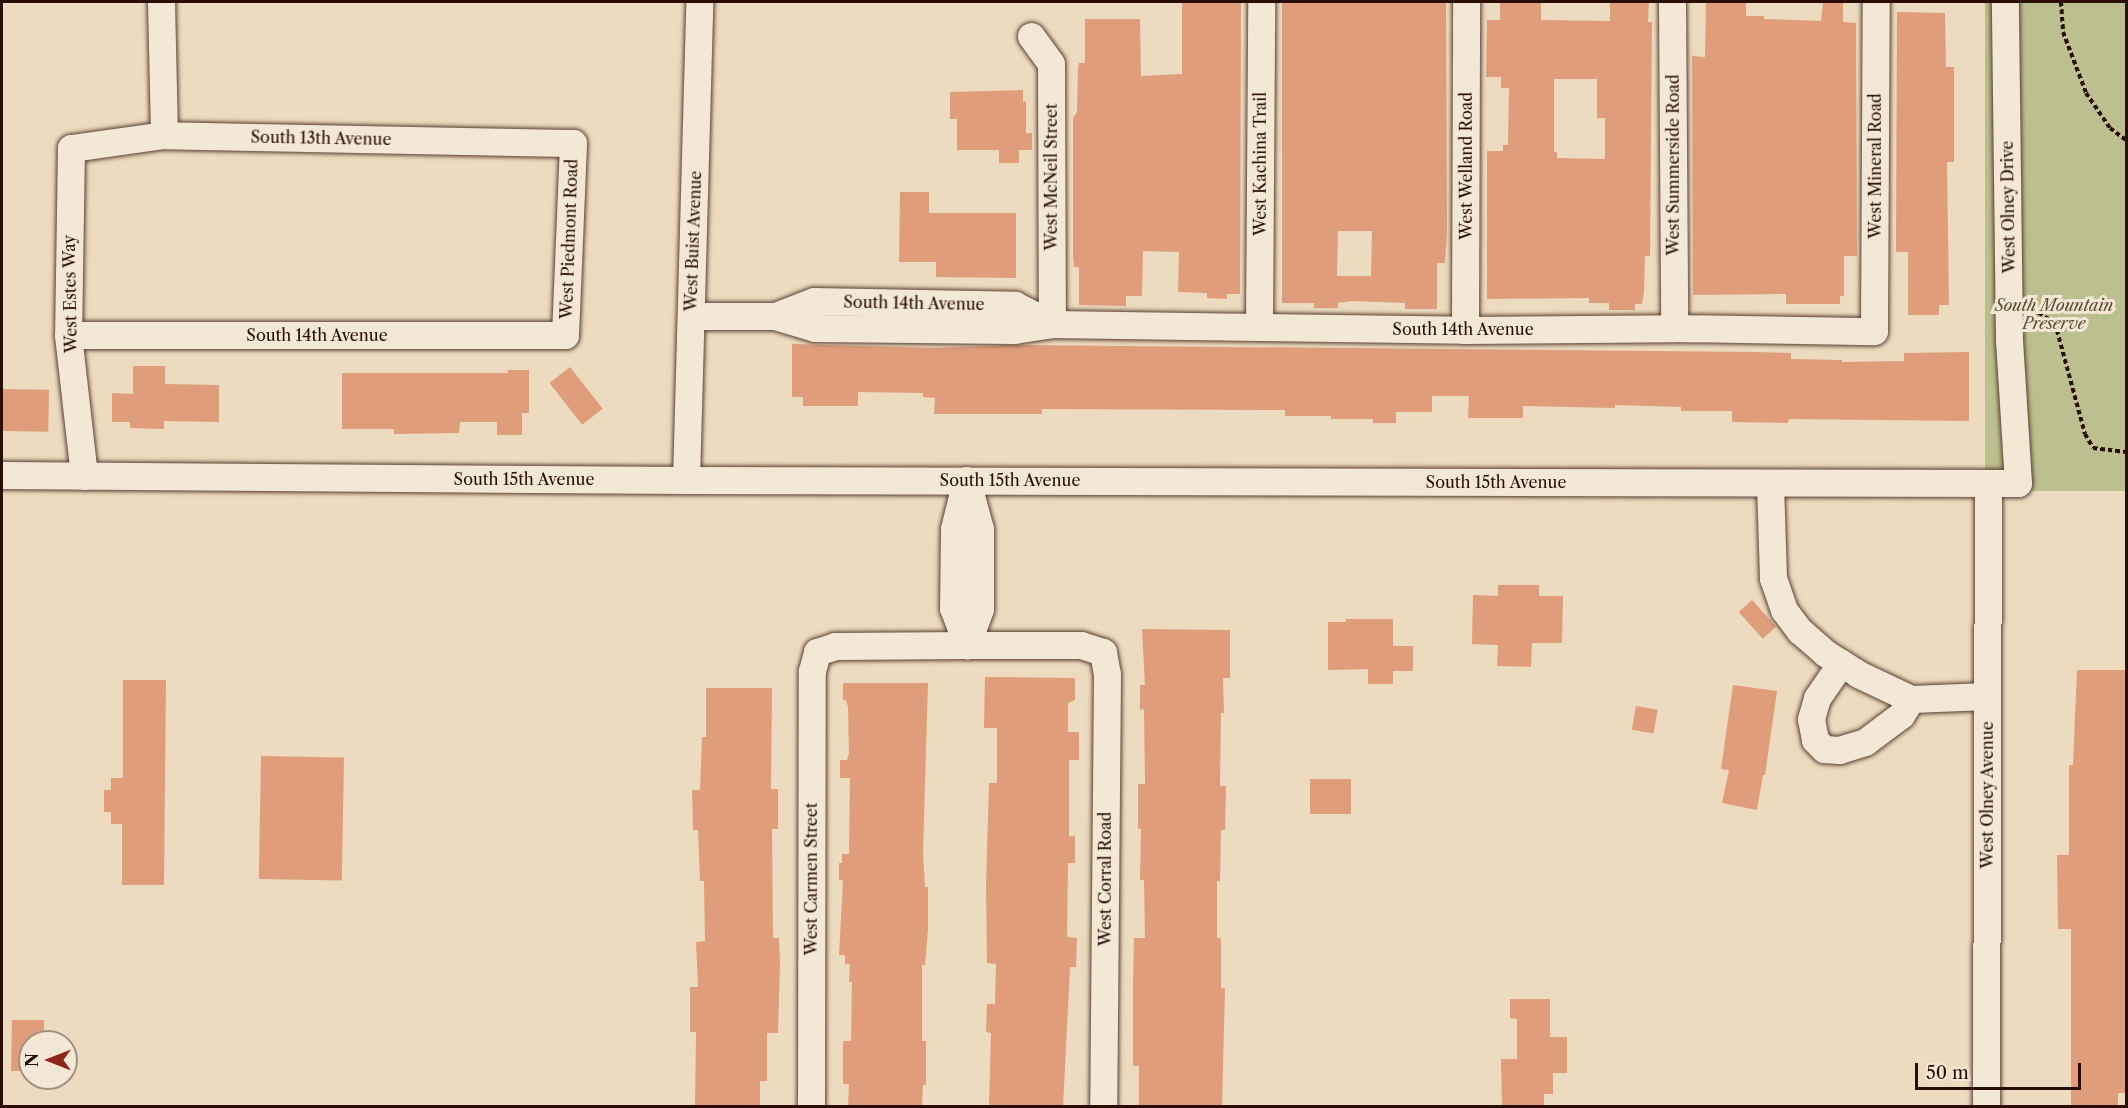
<!DOCTYPE html>
<html>
<head>
<meta charset="utf-8">
<style>
  body { margin:0 }
  #map { position:relative; width:2128px; height:1108px; overflow:hidden; background:#ecdbbf; font-family:"Libre Caslon Text",serif }
  div>[style] { position:absolute }
  [style*='--x'] { left:calc(var(--x)*1px); top:calc(var(--y)*1px); width:calc(var(--w)*1px); rotate:calc(var(--a)*1deg) }
  .green>* { inset:0; background:#bcbf8f; transform-origin:0 0 }
  .building>* { inset:0; background:#df9d7c; transform-origin:0 0 }
  .path>* { height:4px; margin-top:-2px; transform-origin:0; background:repeating-linear-gradient(90deg,#2a0d03 0 4.5px,transparent 0 7.5px) }
  .roads { filter:drop-shadow(0 0 2px #5a4032) drop-shadow(0 0 2px #5a4032) }
  .minor>* { height:27px; margin:-13.5px; padding:0 13.5px; transform-origin:13.5px; border-radius:13.5px; background:#f3e8d5 }
  span { translate:-50% -50%; white-space:nowrap; text-align:center; line-height:1.15; -webkit-text-stroke:6px #f3e8d5; paint-order:stroke }
  .street-label { font-size:16px; color:#2a0d03 }
  .park-label { font-size:16px; color:#5d4b34; font-style:italic }
  .frame { position:absolute; inset:0; border:3px solid #2a0d03; pointer-events:none }
  .north { position:absolute; left:18px; top:1030px; width:60px; height:60px; box-sizing:border-box; background:#f3e8d5; border:2px solid #a39081; border-radius:50%; rotate:270deg; font-size:16px; font-weight:700; line-height:24px; text-align:center; color:#2a0d03 }
  .north::after { content:''; display:block; margin:auto; width:21px; height:27px; background:#8f2418; clip-path:polygon(50% 0,100% 100%,50% 72%,0 100%) }
  .scale { position:absolute; left:1915px; top:1063px; width:166px; height:27px; box-sizing:border-box; border:3px solid #2a0d03; border-top:0; padding-left:8px; font-size:18px; line-height:21px; white-space:nowrap; color:#2a0d03; -webkit-text-stroke:4px #f3e8d5; paint-order:stroke }
</style>
</head>
<body>
<div id="map">
  <div class="green">
    <i style="left:1985px;top:2px;width:141px;height:489px"></i>
  </div>
  <div class="building">
    <i style="clip-path:polygon(1182px 2px,1241px 2px,1240px 294px,1227px 294px,1227px 299px,1207px 298px,1207px 293px,1178px 292px,1179px 252px,1143px 251px,1142px 296px,1126px 296px,1126px 306px,1079px 305px,1079px 267px,1074px 267px,1073px 254px,1073px 118px,1077px 112px,1078px 68px,1079px 63px,1085px 63px,1085px 19px,1140px 19px,1141px 76px,1182px 74px)"></i>
    <i style="clip-path:polygon(evenodd,1282px 2px,1446px 2px,1447px 231px,1445px 263px,1437px 263px,1437px 309px,1405px 309px,1405px 303px,1352px 301px,1338px 303px,1338px 308px,1314px 308px,1314px 303px,1282px 303px,1282px 2px,1338px 231px,1372px 231px,1371px 276px,1337px 276px,1338px 231px)"></i>
    <i style="clip-path:polygon(evenodd,1500px 2px,1541px 2px,1541px 20px,1610px 21px,1610px 2px,1649px 2px,1648px 22px,1652px 22px,1650px 256px,1645px 256px,1644px 292px,1642px 304px,1635px 304px,1635px 310px,1609px 310px,1609px 303px,1589px 303px,1589px 298px,1487px 299px,1487px 151px,1503px 151px,1503px 145px,1508px 145px,1509px 88px,1501px 88px,1501px 77px,1486px 77px,1487px 20px,1500px 20px,1500px 2px,1554px 79px,1597px 79px,1597px 118px,1605px 118px,1605px 159px,1557px 158px,1557px 152px,1554px 152px,1554px 79px)"></i>
    <i style="clip-path:polygon(1706px 2px,1746px 2px,1746px 16px,1764px 16px,1764px 19px,1821px 21px,1823px 2px,1843px 2px,1843px 22px,1856px 23px,1857px 256px,1844px 256px,1844px 296px,1840px 296px,1840px 304px,1786px 304px,1786px 294px,1693px 295px,1692px 56px,1705px 57px)"></i>
    <i style="clip-path:polygon(1897px 12px,1945px 13px,1946px 67px,1954px 67px,1954px 162px,1947px 162px,1949px 305px,1939px 305px,1939px 315px,1908px 315px,1908px 252px,1896px 252px)"></i>
    <i style="clip-path:polygon(1023px 90px,1023px 102px,1026px 101px,1026px 133px,1032px 133px,1032px 150px,1019px 150px,1019px 163px,999px 163px,999px 150px,957px 150px,957px 119px,950px 119px,950px 92px)"></i>
    <i style="clip-path:polygon(900px 192px,929px 192px,929px 213px,1016px 213px,1016px 278px,936px 277px,936px 262px,899px 262px)"></i>
    <i style="clip-path:polygon(792px 344px,935px 348px,1021px 345px,1758px 352px,1791px 353px,1791px 359px,1842px 360px,1842px 362px,1904px 361px,1904px 353px,1969px 352px,1969px 421px,1789px 419px,1788px 423px,1732px 422px,1732px 411px,1681px 411px,1681px 407px,1615px 405px,1615px 408px,1523px 406px,1523px 418px,1468px 418px,1469px 396px,1432px 396px,1432px 412px,1396px 412px,1396px 423px,1373px 423px,1373px 419px,1331px 419px,1331px 416px,1285px 416px,1285px 410px,1042px 409px,1042px 414px,934px 414px,935px 398px,923px 397px,923px 393px,858px 392px,858px 406px,803px 406px,803px 397px,792px 397px)"></i>
    <i style="clip-path:polygon(133px 366px,165px 366px,165px 384px,219px 385px,219px 422px,164px 421px,164px 429px,130px 428px,130px 422px,112px 422px,112px 393px,133px 394px)"></i>
    <i style="left:570px;top:367px;width:53px;height:26px;rotate:52deg"></i>
    <i style="clip-path:polygon(508px 370px,529px 370px,529px 413px,522px 413px,522px 435px,497px 435px,497px 422px,460px 422px,459px 433px,394px 434px,394px 429px,342px 429px,342px 373px,508px 373px)"></i>
    <i style="left:2px;top:389px;width:47px;height:42px;rotate:1deg"></i>
    <i style="clip-path:polygon(1498px 585px,1539px 585px,1539px 596px,1563px 596px,1562px 643px,1532px 643px,1531px 667px,1497px 666px,1498px 645px,1472px 644px,1473px 595px,1498px 596px)"></i>
    <i style="left:1752px;top:600px;width:36px;height:18px;rotate:48deg"></i>
    <i style="clip-path:polygon(1346px 619px,1393px 619px,1393px 646px,1413px 646px,1413px 671px,1393px 671px,1393px 684px,1368px 684px,1368px 669px,1328px 670px,1328px 622px,1346px 622px)"></i>
    <i style="clip-path:polygon(1142px 629px,1230px 630px,1230px 678px,1223px 678px,1224px 713px,1221px 713px,1220px 786px,1226px 786px,1225px 830px,1221px 830px,1220px 881px,1217px 881px,1217px 938px,1221px 938px,1221px 988px,1225px 988px,1222px 1107px,1139px 1107px,1139px 1066px,1133px 1066px,1133px 987px,1134px 938px,1145px 938px,1144px 880px,1140px 880px,1141px 829px,1138px 829px,1138px 784px,1145px 784px,1144px 709px,1140px 710px,1140px 685px,1145px 685px)"></i>
    <i style="clip-path:polygon(2077px 670px,2127px 670px,2127px 1093px,2118px 1093px,2118px 1107px,2071px 1107px,2071px 929px,2058px 929px,2057px 855px,2069px 855px,2069px 765px,2073px 765px)"></i>
    <i style="clip-path:polygon(985px 677px,1075px 678px,1075px 700px,1068px 703px,1068px 732px,1079px 732px,1079px 760px,1069px 760px,1069px 836px,1075px 836px,1075px 863px,1068px 863px,1067px 937px,1077px 938px,1076px 967px,1070px 967px,1063px 1107px,989px 1107px,991px 1033px,986px 1032px,987px 1004px,995px 1004px,996px 964px,987px 963px,986px 885px,989px 783px,997px 783px,997px 728px,984px 728px)"></i>
    <i style="clip-path:polygon(123px 680px,166px 680px,164px 885px,122px 885px,122px 824px,111px 824px,111px 812px,104px 812px,104px 790px,111px 790px,111px 778px,123px 778px)"></i>
    <i style="clip-path:polygon(843px 683px,928px 683px,923px 853px,925px 887px,928px 887px,928px 930px,925px 965px,922px 965px,922px 1041px,926px 1041px,926px 1085px,923px 1085px,922px 1107px,848px 1107px,849px 1084px,843px 1084px,843px 1041px,851px 1041px,852px 982px,849px 982px,850px 964px,845px 964px,845px 955px,839px 955px,843px 880px,839px 880px,839px 863px,842px 863px,842px 854px,849px 854px,850px 778px,840px 778px,840px 760px,847px 760px,849px 753px,848px 707px,846px 700px,843px 700px)"></i>
    <i style="clip-path:polygon(1733px 685px,1777px 691px,1765px 775px,1763px 775px,1757px 810px,1722px 803px,1729px 770px,1721px 769px)"></i>
    <i style="clip-path:polygon(706px 688px,772px 688px,771px 789px,778px 789px,778px 829px,772px 829px,773px 938px,779px 938px,780px 962px,778px 1033px,767px 1033px,767px 1081px,760px 1081px,760px 1107px,695px 1107px,696px 1032px,690px 1032px,690px 987px,698px 987px,696px 942px,705px 941px,704px 881px,700px 881px,698px 830px,693px 830px,692px 790px,700px 790px,702px 737px,706px 737px)"></i>
    <i style="left:1636px;top:706px;width:22px;height:24px;rotate:10deg"></i>
    <i style="left:261px;top:756px;width:83px;height:123px;rotate:1deg"></i>
    <i style="left:1310px;top:779px;width:41px;height:35px"></i>
    <i style="clip-path:polygon(1510px 999px,1550px 999px,1550px 1037px,1567px 1037px,1567px 1073px,1553px 1073px,1553px 1094px,1544px 1094px,1544px 1107px,1502px 1107px,1501px 1059px,1517px 1059px,1517px 1019px,1510px 1018px)"></i>
    <i style="clip-path:polygon(12px 1020px,44px 1020px,44px 1042px,30px 1042px,30px 1071px,11px 1071px)"></i>
  </div>
  <div class="path">
    <i style="--x:2061;--y:2;--w:30;--a:86"></i>
    <i style="--x:2063;--y:32;--w:65;--a:69.3"></i>
    <i style="--x:2086;--y:93;--w:42;--a:55.6"></i>
    <i style="--x:2110;--y:128;--w:20;--a:37"></i>
    <i style="--x:2032;--y:309;--w:27;--a:31"></i>
    <i style="--x:2055;--y:323;--w:115;--a:74.9"></i>
    <i style="--x:2085;--y:434;--w:16;--a:60"></i>
    <i style="--x:2093;--y:448;--w:33;--a:7"></i>
  </div>
  <div class="roads">
    <div class="minor">
      <i style="--x:161;--y:2;--w:133;--a:88.7"></i>
      <i style="--x:1672;--y:2;--w:326;--a:89.6"></i>
      <i style="--x:1031;--y:36;--w:34;--a:54"></i>
      <i style="--x:1051;--y:64;--w:260;--a:89.8"></i>
      <i style="--x:691;--y:316;--w:84;--a:0"></i>
      <i style="--x:775;--y:316;--w:42;--a:16.7"></i>
      <i style="--x:815;--y:328;--w:199;--a:0.6"></i>
      <i style="--x:1014;--y:330;--w:38;--a:-9"></i>
      <i style="--x:1052;--y:324;--w:413;--a:0.8"></i>
      <i style="--x:1465;--y:330;--w:209;--a:-0.5"></i>
      <i style="--x:1674;--y:328;--w:200;--a:0.9"></i>
      <i style="--x:1874;--y:331;--w:329;--a:-89.7"></i>
      <i style="--x:775;--y:316;--w:42;--a:-21"></i>
      <i style="--x:814;--y:301;--w:201;--a:1.1"></i>
      <i style="--x:1015;--y:305;--w:42;--a:27.2"></i>
      <i style="--x:1259;--y:327;--w:325;--a:-89.6"></i>
      <i style="--x:1465;--y:330;--w:328;--a:-89.8"></i>
      <i style="--x:68;--y:335;--w:497;--a:0"></i>
      <i style="--x:565;--y:335;--w:192;--a:-87.6"></i>
      <i style="--x:573;--y:143;--w:409;--a:-178.9"></i>
      <i style="--x:164;--y:135;--w:94;--a:172"></i>
      <i style="--x:71;--y:148;--w:187;--a:90.9"></i>
      <i style="--x:68;--y:335;--w:142;--a:83.5"></i>
      <i style="--x:2;--y:475;--w:684;--a:0.42"></i>
      <i style="--x:686;--y:480;--w:1332;--a:0.13"></i>
      <i style="--x:2018;--y:483;--w:142;--a:-93.6"></i>
      <i style="--x:2009;--y:341;--w:339;--a:-90.7"></i>
      <i style="--x:686;--y:480;--w:478;--a:-88.4"></i>
      <i style="--x:966;--y:480;--w:50;--a:103.8"></i>
      <i style="--x:954;--y:529;--w:79;--a:90.7"></i>
      <i style="--x:953;--y:608;--w:40;--a:69"></i>
      <i style="--x:967;--y:481;--w:50;--a:74.8"></i>
      <i style="--x:980;--y:529;--w:80;--a:90"></i>
      <i style="--x:980;--y:609;--w:38;--a:110"></i>
      <i style="--x:1770;--y:483;--w:95;--a:88.2"></i>
      <i style="--x:1773;--y:578;--w:34;--a:71"></i>
      <i style="--x:1784;--y:610;--w:26;--a:53"></i>
      <i style="--x:1800;--y:631;--w:33;--a:41"></i>
      <i style="--x:1825;--y:653;--w:39;--a:32"></i>
      <i style="--x:1858;--y:674;--w:59;--a:25.3"></i>
      <i style="--x:1911;--y:699;--w:76;--a:-2.3"></i>
      <i style="--x:1841;--y:663;--w:42;--a:124.4"></i>
      <i style="--x:1817;--y:698;--w:22;--a:106"></i>
      <i style="--x:1811;--y:719;--w:21;--a:79"></i>
      <i style="--x:1815;--y:740;--w:13;--a:45"></i>
      <i style="--x:1824;--y:749;--w:15;--a:4"></i>
      <i style="--x:1839;--y:750;--w:27;--a:-17"></i>
      <i style="--x:1865;--y:742;--w:45;--a:-36.9"></i>
      <i style="--x:1901;--y:715;--w:19;--a:-58"></i>
      <i style="--x:811;--y:1106;--w:435;--a:-89.9"></i>
      <i style="--x:812;--y:671;--w:20;--a:-75"></i>
      <i style="--x:817;--y:652;--w:19;--a:-18"></i>
      <i style="--x:835;--y:646;--w:132;--a:-0.4"></i>
      <i style="--x:967;--y:645;--w:114;--a:0"></i>
      <i style="--x:1081;--y:645;--w:23;--a:18"></i>
      <i style="--x:1103;--y:652;--w:22;--a:80"></i>
      <i style="--x:1107;--y:674;--w:432;--a:90.5"></i>
      <i style="--x:1986;--y:1106;--w:622;--a:-89.82"></i>
    </div>
  </div>
  <div class="street-label">
    <span style="left:321px;top:138px;rotate:1deg">South 13th Avenue</span>
    <span style="left:1260px;top:164px;rotate:-90deg">West Kachina Trail</span>
    <span style="left:1673px;top:165px;rotate:-90deg">West Summerside Road</span>
    <span style="left:1466px;top:166px;rotate:-90deg">West Welland Road</span>
    <span style="left:1875px;top:166px;rotate:-90deg">West Mineral Road</span>
    <span style="left:1051px;top:177px;rotate:-90deg">West McNeil Street</span>
    <span style="left:2008px;top:207px;rotate:-91deg">West Olney Drive</span>
    <span style="left:569px;top:239px;rotate:-88deg">West Piedmont Road</span>
    <span style="left:693px;top:241px;rotate:-88deg">West Buist Avenue</span>
    <span style="left:70px;top:294px;rotate:-91deg">West Estes Way</span>
    <span style="left:914px;top:303px;rotate:1deg">South 14th Avenue</span>
    <span style="left:1463px;top:329px">South 14th Avenue</span>
    <span style="left:317px;top:335px">South 14th Avenue</span>
    <span style="left:524px;top:479px">South 15th Avenue</span>
    <span style="left:1010px;top:480px">South 15th Avenue</span>
    <span style="left:1496px;top:482px">South 15th Avenue</span>
    <span style="left:1987px;top:795px;rotate:-90deg">West Olney Avenue</span>
    <span style="left:811px;top:879px;rotate:-90deg">West Carmen Street</span>
    <span style="left:1105px;top:879px;rotate:-90deg">West Corral Road</span>
  </div>
  <div class="park-label">
    <span style="left:2054px;top:314px">South Mountain<br>Preserve</span>
  </div>
  <div class="frame"></div>
  <div class="north">N</div>
  <div class="scale">50 m</div>
</div>
</body>
</html>
